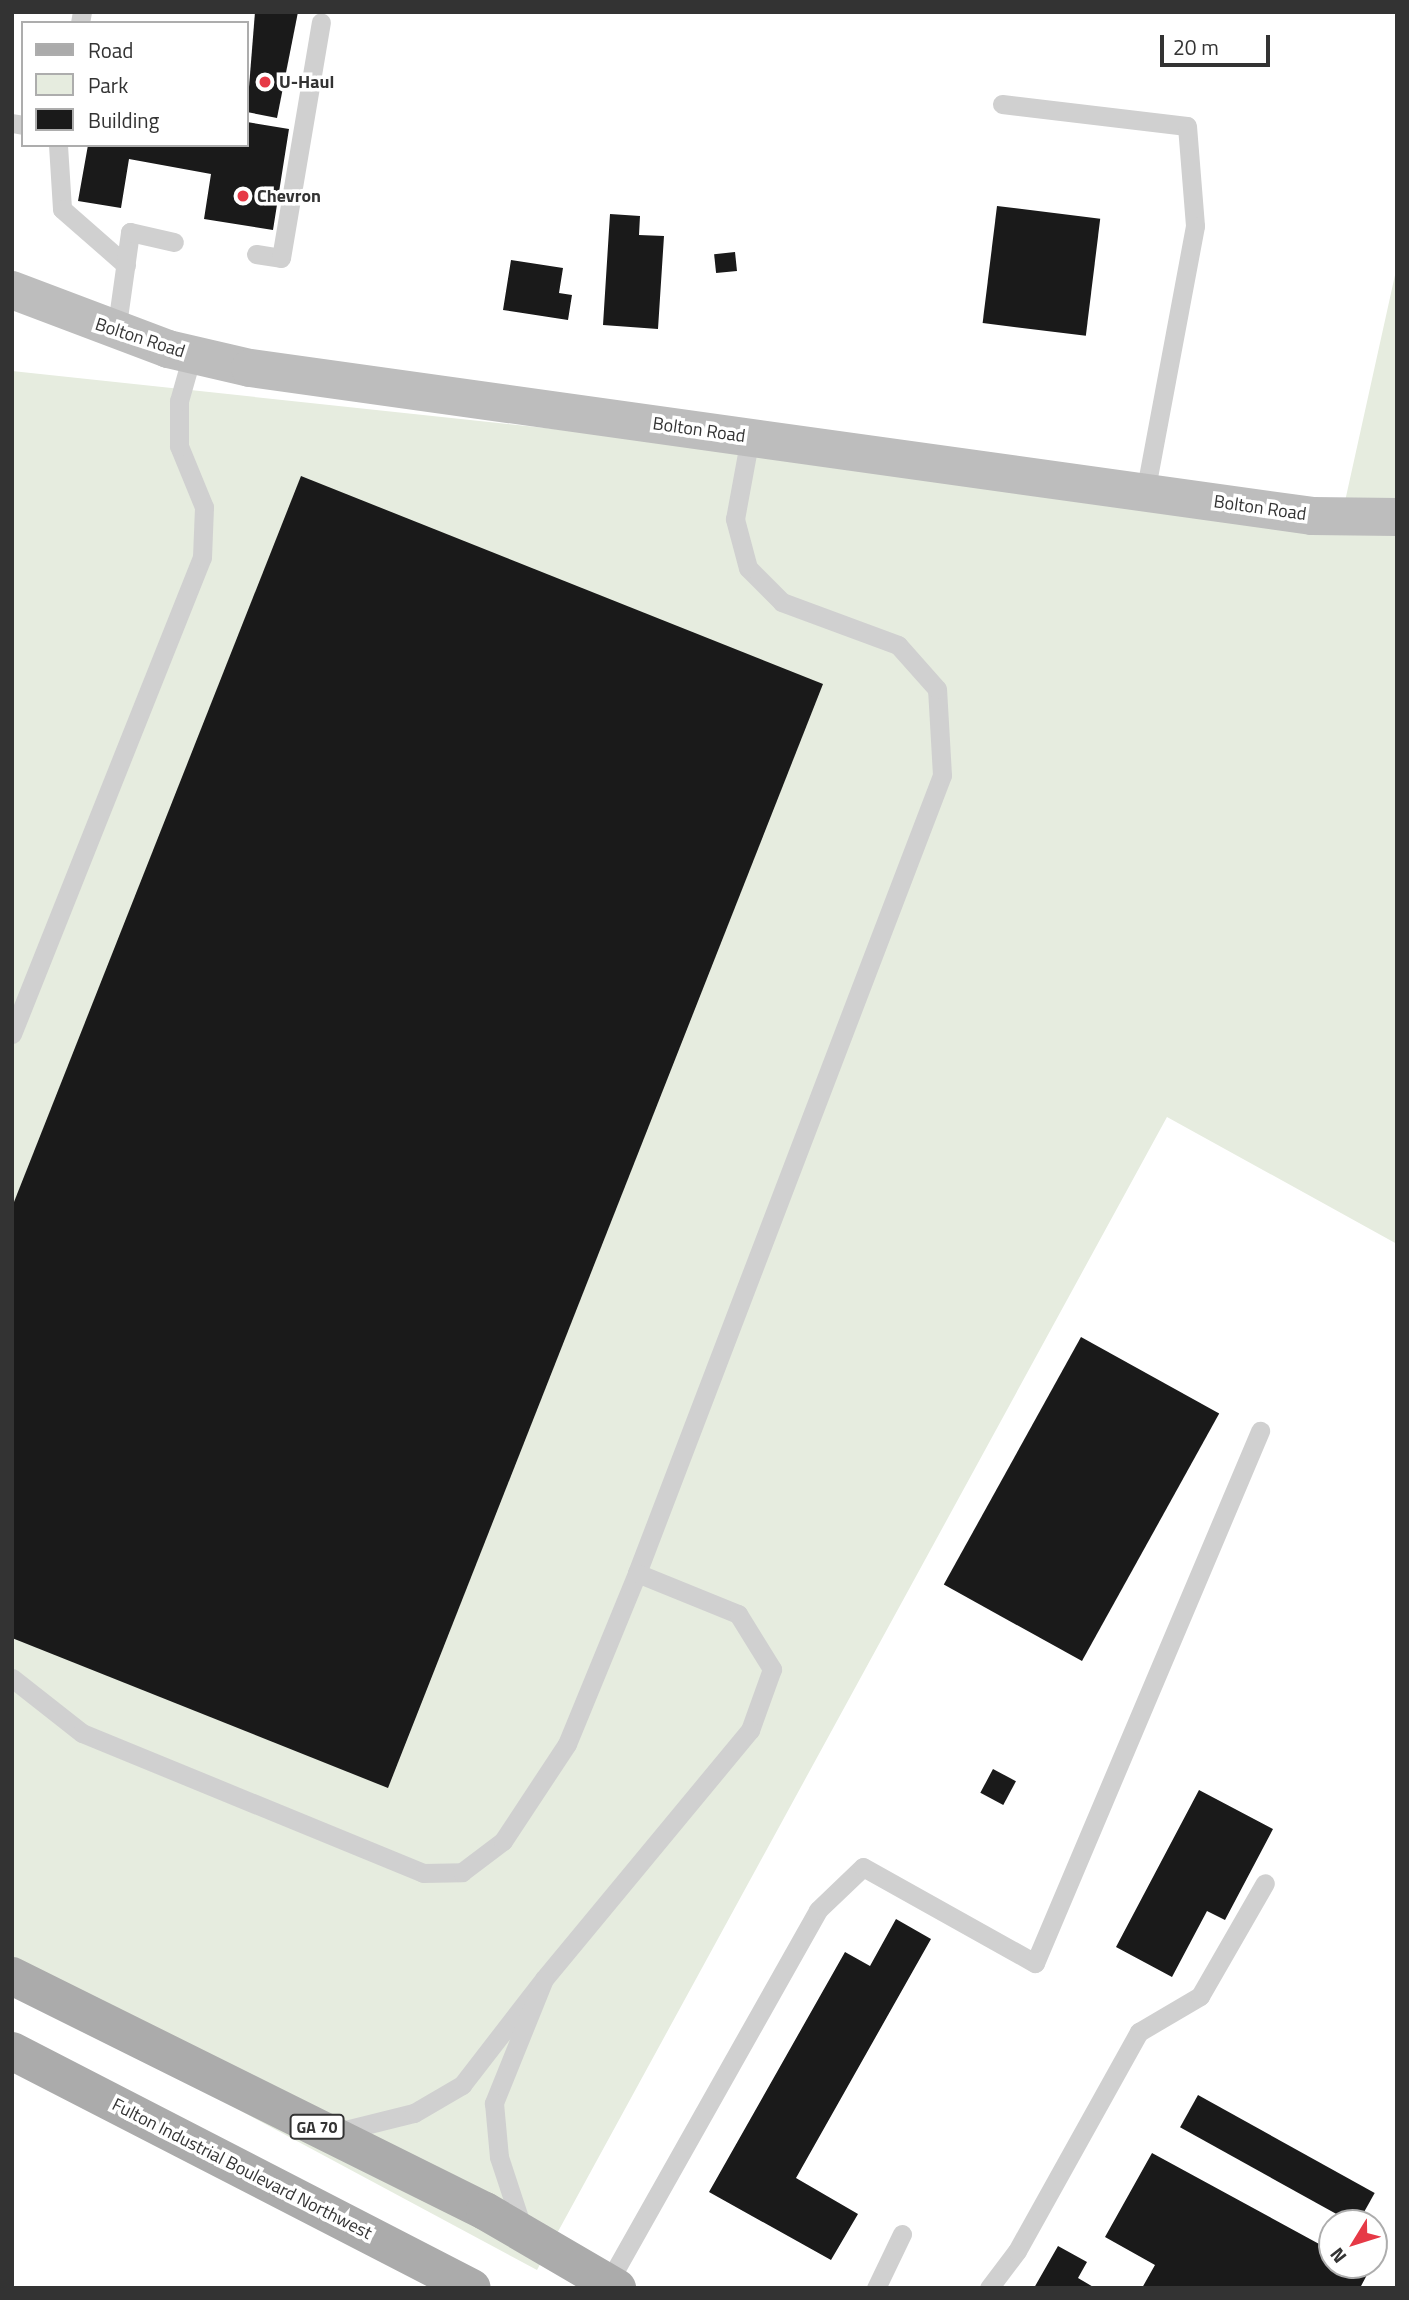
<!DOCTYPE html>
<html>
<head>
<meta charset="utf-8">
<style>
  body { margin:0 }
  #map { position:relative; width:1409px; height:2300px; overflow:hidden; background:#fff; font-family:"Titillium Web",sans-serif }
  div>[style] { position:absolute }
  [style*='--x'] { left:calc(var(--x)*1px); top:calc(var(--y)*1px); width:calc(var(--w)*1px); rotate:calc(var(--a)*1deg) }
  .green>* { inset:0; background:#e6ecdf }
  .building>* { inset:0; background:#1a1a1a; transform-origin:0 0 }
  .lane>* { height:19px; margin:-9.5px; padding:0 9.5px; transform-origin:9.5px; border-radius:9.5px; background:#d0d0d0 }
  .secondary>* { height:38px; margin:-19px; padding:0 19px; transform-origin:19px; border-radius:19px; background:#bdbdbd }
  .primary>* { height:38px; margin:-19px; padding:0 19px; transform-origin:19px; border-radius:19px; background:#ababab }
  .dots>* { width:19px; height:19px; translate:-50% -50%; box-sizing:border-box; border:4px solid #fff; border-radius:50% }
  span { translate:-50% -50%; white-space:nowrap; text-align:center; line-height:1.15; -webkit-text-stroke:7px #fff; paint-order:stroke }
  .shield-label span { padding:2px 5px; background:#fff; border:2px solid; border-radius:5px; -webkit-text-stroke-width:0 }
  .shield-label { font-size:16px; color:#333; font-weight:700 }
  .poi-label { font-size:18px; color:#333; font-weight:700 }
  .left { translate:0 -50%; text-align:left }
  .street-label { font-size:18px; color:#333 }
  .frame { position:absolute; inset:0; border:14px solid #333; pointer-events:none }
  .legend { position:absolute; left:21px; top:21px; width:228px; height:126px; box-sizing:border-box; background:#fff; border:2px solid #adadad; margin:0; padding:9px 12px; list-style:none; font-size:21px; color:#333 }
  .legend li { display:flex; align-items:center; gap:14px; height:35px }
  .legend b { width:35px; border:2px solid #adadad }
  .north { position:absolute; left:1318px; top:2209px; width:70px; height:70px; box-sizing:border-box; background:#fff; border:2px solid #adadad; border-radius:50%; rotate:232deg; font-size:19px; font-weight:700; line-height:28px; text-align:center; color:#333 }
  .north::after { content:''; display:block; margin:auto; width:24px; height:32px; background:#e63946; clip-path:polygon(50% 0,100% 100%,50% 72%,0 100%) }
  .scale { position:absolute; left:1160px; top:35px; width:110px; height:32px; box-sizing:border-box; border:4px solid #333; border-top:0; padding-left:9px; font-size:21px; line-height:24px; white-space:nowrap; color:#333; -webkit-text-stroke:5px #fff; paint-order:stroke }
</style>
</head>
<body>
<div id="map">
  <div class="green">
    <i style="clip-path:polygon(1397px 266px,1397px 1244px,1167px 1117px,537px 2270px,12px 1988px,12px 371px,806px 456px,1338px 533px)"></i>
  </div>
  <div class="building">
    <i style="clip-path:polygon(255px 12px,298px 12px,277px 118px,247px 112px)"></i>
    <i style="clip-path:polygon(247px 122px,289px 129px,273px 230px,204px 219px,211px 174px,129px 159px,121px 208px,78px 201px,88px 145px,247px 145px)"></i>
    <i style="left:997px;top:206px;width:104px;height:118px;rotate:7deg"></i>
    <i style="clip-path:polygon(610px 214px,640px 216px,639px 235px,664px 236px,658px 329px,603px 325px)"></i>
    <i style="left:735px;top:252px;width:19px;height:21px;rotate:84deg"></i>
    <i style="clip-path:polygon(511px 260px,563px 268px,559px 293px,572px 295px,568px 320px,503px 310px)"></i>
    <i style="clip-path:polygon(301px 476px,823px 684px,388px 1788px,12px 1638px,12px 1207px)"></i>
    <i style="left:1081px;top:1337px;width:158px;height:283px;rotate:29deg"></i>
    <i style="left:993px;top:1769px;width:26px;height:27px;rotate:28deg"></i>
    <i style="clip-path:polygon(1199px 1790px,1273px 1829px,1225px 1920px,1207px 1911px,1172px 1977px,1116px 1947px)"></i>
    <i style="clip-path:polygon(896px 1919px,931px 1939px,796px 2178px,858px 2214px,831px 2260px,709px 2192px,845px 1952px,870px 1966px)"></i>
    <i style="left:1198px;top:2095px;width:202px;height:37px;rotate:29deg"></i>
    <i style="clip-path:polygon(1152px 2153px,1332px 2251px,1332px 2265px,1369px 2271px,1360px 2288px,1142px 2288px,1155px 2265px,1105px 2237px)"></i>
    <i style="clip-path:polygon(1058px 2246px,1087px 2262px,1078px 2278px,1095px 2288px,1034px 2288px)"></i>
  </div>
  <div class="lane">
    <i style="--x:80;--y:23;--w:11;--a:-80"></i>
    <i style="--x:1002;--y:104;--w:186;--a:6.8"></i>
    <i style="--x:1187;--y:126;--w:100;--a:85.4"></i>
    <i style="--x:1195;--y:226;--w:271;--a:100.6"></i>
    <i style="--x:12;--y:123;--w:11;--a:10"></i>
    <i style="--x:58;--y:145;--w:64;--a:86.4"></i>
    <i style="--x:62;--y:209;--w:85;--a:41.2"></i>
    <i style="--x:256;--y:254;--w:25;--a:9"></i>
    <i style="--x:281;--y:258;--w:239;--a:-80.4"></i>
    <i style="--x:116;--y:332;--w:101;--a:-82"></i>
    <i style="--x:130;--y:232;--w:45;--a:12.8"></i>
    <i style="--x:12;--y:1034;--w:513;--a:-68.28"></i>
    <i style="--x:202;--y:557;--w:50;--a:-87.7"></i>
    <i style="--x:204;--y:507;--w:66;--a:-112.3"></i>
    <i style="--x:179;--y:446;--w:45;--a:-90"></i>
    <i style="--x:179;--y:401;--w:48;--a:-74.2"></i>
    <i style="--x:637;--y:1573;--w:854;--a:-69.08"></i>
    <i style="--x:942;--y:775;--w:86;--a:-93.3"></i>
    <i style="--x:937;--y:689;--w:59;--a:-131.6"></i>
    <i style="--x:898;--y:645;--w:124;--a:-159.7"></i>
    <i style="--x:782;--y:602;--w:48;--a:-135"></i>
    <i style="--x:748;--y:568;--w:51;--a:-104.9"></i>
    <i style="--x:735;--y:519;--w:83;--a:-79.6"></i>
    <i style="--x:12;--y:1678;--w:89;--a:38.2"></i>
    <i style="--x:82;--y:1733;--w:369;--a:22.3"></i>
    <i style="--x:423;--y:1873;--w:39;--a:-1"></i>
    <i style="--x:462;--y:1872;--w:51;--a:-37.1"></i>
    <i style="--x:503;--y:1841;--w:116;--a:-56.6"></i>
    <i style="--x:567;--y:1744;--w:185;--a:-67.7"></i>
    <i style="--x:637;--y:1573;--w:109;--a:22.1"></i>
    <i style="--x:738;--y:1614;--w:65;--a:58.3"></i>
    <i style="--x:772;--y:1669;--w:65;--a:109.8"></i>
    <i style="--x:750;--y:1730;--w:323;--a:129.6"></i>
    <i style="--x:333;--y:2133;--w:83;--a:-13.9"></i>
    <i style="--x:414;--y:2113;--w:56;--a:-30.3"></i>
    <i style="--x:462;--y:2085;--w:134;--a:-52.3"></i>
    <i style="--x:544;--y:1979;--w:134;--a:112"></i>
    <i style="--x:494;--y:2103;--w:54;--a:84.7"></i>
    <i style="--x:499;--y:2157;--w:77;--a:71.8"></i>
    <i style="--x:608;--y:2283;--w:428;--a:-60.6"></i>
    <i style="--x:818;--y:1910;--w:62;--a:-43.7"></i>
    <i style="--x:863;--y:1867;--w:197;--a:29.2"></i>
    <i style="--x:1035;--y:1963;--w:578;--a:-67.07"></i>
    <i style="--x:876;--y:2288;--w:60;--a:-64.3"></i>
    <i style="--x:989;--y:2288;--w:46;--a:-52.9"></i>
    <i style="--x:1017;--y:2251;--w:251;--a:-60.9"></i>
    <i style="--x:1139;--y:2032;--w:71;--a:-30.5"></i>
    <i style="--x:1200;--y:1996;--w:130;--a:-60.1"></i>
  </div>
  <div class="secondary">
    <i style="--x:12;--y:290;--w:167;--a:20.7"></i>
    <i style="--x:168;--y:349;--w:84;--a:13"></i>
    <i style="--x:250;--y:368;--w:1072;--a:7.93"></i>
    <i style="--x:1312;--y:516;--w:85;--a:0.7"></i>
  </div>
  <div class="primary">
    <i style="--x:12;--y:1976;--w:528;--a:26.42"></i>
    <i style="--x:485;--y:2211;--w:153;--a:30.3"></i>
    <i style="--x:12;--y:2051;--w:517;--a:27.26"></i>
  </div>
  <div class="dots">
    <i style="left:265px;top:82px;background:#e63946"></i>
    <i style="left:243px;top:196px;background:#e63946"></i>
  </div>
  <div class="shield-label">
    <span style="left:317px;top:2127px">GA 70</span>
  </div>
  <div class="poi-label">
    <span class="left" style="left:279px;top:82px">U-Haul</span>
    <span class="left" style="left:257px;top:196px">Chevron</span>
  </div>
  <div class="street-label">
    <span style="left:140px;top:338px;rotate:18deg">Bolton Road</span>
    <span style="left:699px;top:430px;rotate:8deg">Bolton Road</span>
    <span style="left:1260px;top:508px;rotate:8deg">Bolton Road</span>
    <span style="left:242px;top:2169px;rotate:27deg">Fulton Industrial Boulevard Northwest</span>
  </div>
  <div class="frame"></div>
  <ul class="legend">
  <li><b style="height:9px;background:#ababab"></b>Road</li>
  <li><b style="height:19px;background:#e6ecdf"></b>Park</li>
  <li><b style="height:19px;background:#1a1a1a"></b>Building</li>
  </ul>
  <div class="north">N</div>
  <div class="scale">20 m</div>
</div>
</body>
</html>
